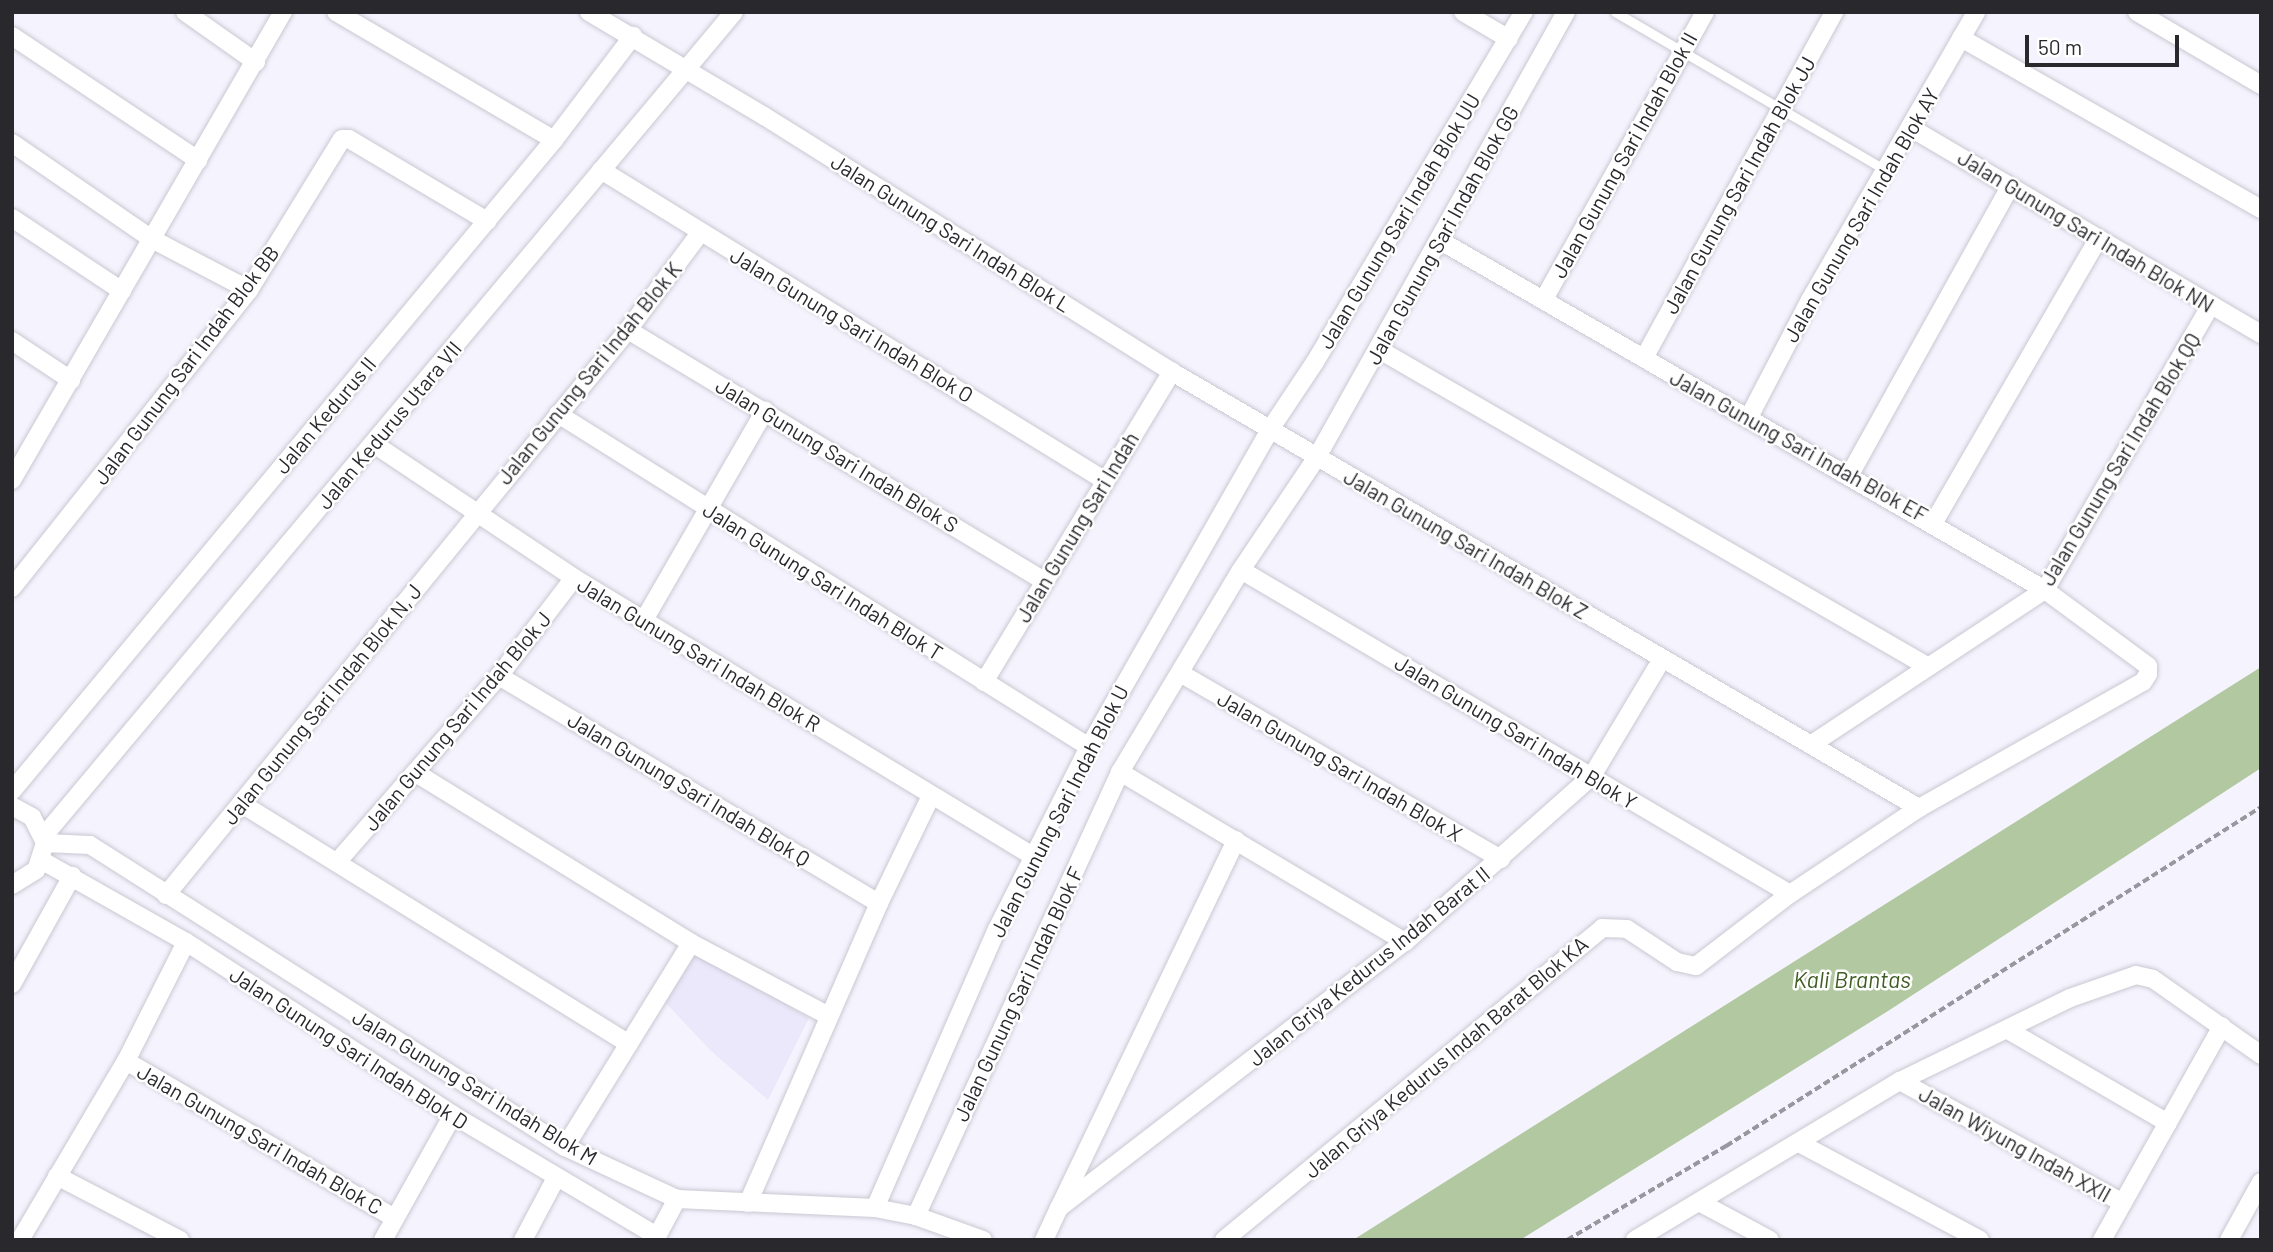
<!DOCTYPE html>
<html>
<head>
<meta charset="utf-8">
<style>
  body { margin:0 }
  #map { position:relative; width:2273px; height:1252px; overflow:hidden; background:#f5f4fe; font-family:Barlow,sans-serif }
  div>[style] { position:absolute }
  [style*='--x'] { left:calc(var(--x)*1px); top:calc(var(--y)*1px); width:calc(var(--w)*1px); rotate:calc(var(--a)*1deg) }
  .built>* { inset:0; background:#eae8fa }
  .water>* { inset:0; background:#b1c8a0 }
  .path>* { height:3.5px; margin-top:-1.75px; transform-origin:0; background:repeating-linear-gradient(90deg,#98979e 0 7px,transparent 0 10.5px) }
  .roads { filter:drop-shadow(0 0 2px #c9c8d2) drop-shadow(0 0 2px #c9c8d2) }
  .service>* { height:9px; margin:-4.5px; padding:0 4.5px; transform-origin:4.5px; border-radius:4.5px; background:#fff }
  .minor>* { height:18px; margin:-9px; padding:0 9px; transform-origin:9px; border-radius:9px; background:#fff }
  span { translate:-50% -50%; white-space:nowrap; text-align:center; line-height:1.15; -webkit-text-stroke:5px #fff; paint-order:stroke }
  .street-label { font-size:21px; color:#29282c }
  .water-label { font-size:23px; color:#3f5c23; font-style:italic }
  .frame { position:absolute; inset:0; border:14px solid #29282c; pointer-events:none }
  .scale { position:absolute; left:2025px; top:35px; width:154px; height:32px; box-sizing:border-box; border:4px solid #29282c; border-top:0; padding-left:9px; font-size:21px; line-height:24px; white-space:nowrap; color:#29282c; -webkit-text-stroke:5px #fff; paint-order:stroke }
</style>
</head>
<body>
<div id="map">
  <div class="built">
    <i style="clip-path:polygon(692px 949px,809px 1018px,768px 1100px,711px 1051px,662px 999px)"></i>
  </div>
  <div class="water">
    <i style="clip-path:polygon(2261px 667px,2261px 768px,1888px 1011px,1520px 1240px,1353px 1240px)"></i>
  </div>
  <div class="path">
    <i style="--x:1567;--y:1240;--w:185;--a:-30.6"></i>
    <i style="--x:1726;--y:1146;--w:633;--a:-32.36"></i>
  </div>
  <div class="roads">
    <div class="service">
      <i style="--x:1615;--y:12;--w:313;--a:30.3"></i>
    </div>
    <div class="minor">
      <i style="--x:185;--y:12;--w:87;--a:35.2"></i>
      <i style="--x:336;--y:12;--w:253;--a:30.4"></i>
      <i style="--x:589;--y:12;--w:204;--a:30.7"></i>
      <i style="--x:764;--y:116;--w:482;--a:32.1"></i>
      <i style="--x:1172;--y:372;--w:865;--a:30.27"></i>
      <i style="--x:1463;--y:12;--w:53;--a:30.4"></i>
      <i style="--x:2137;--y:12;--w:144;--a:30.5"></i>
      <i style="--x:12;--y:36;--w:224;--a:33.7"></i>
      <i style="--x:1961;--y:38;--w:345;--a:29.7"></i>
      <i style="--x:1911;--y:128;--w:406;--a:30.5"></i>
      <i style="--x:12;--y:143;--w:168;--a:34.5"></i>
      <i style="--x:150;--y:238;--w:112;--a:27.7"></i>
      <i style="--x:601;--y:170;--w:591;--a:31.65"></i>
      <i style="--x:12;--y:218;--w:132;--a:33.6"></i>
      <i style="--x:1544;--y:299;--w:329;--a:-60.7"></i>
      <i style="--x:628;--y:330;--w:486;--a:31.1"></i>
      <i style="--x:12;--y:341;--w:71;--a:33.5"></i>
      <i style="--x:1378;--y:349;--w:632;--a:30.01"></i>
      <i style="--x:1644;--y:358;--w:395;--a:-61.2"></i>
      <i style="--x:558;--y:414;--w:627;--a:32.09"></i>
      <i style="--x:1748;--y:419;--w:134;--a:-62.5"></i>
      <i style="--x:1810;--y:300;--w:332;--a:-60"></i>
      <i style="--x:374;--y:444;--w:241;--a:33.8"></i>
      <i style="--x:574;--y:578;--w:534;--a:31.22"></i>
      <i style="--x:1849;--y:476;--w:331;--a:-60.9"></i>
      <i style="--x:12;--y:480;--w:541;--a:-59.93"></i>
      <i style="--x:1934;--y:522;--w:327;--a:-59.9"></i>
      <i style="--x:1241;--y:570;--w:637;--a:30.55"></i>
      <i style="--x:12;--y:588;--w:381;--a:-51.5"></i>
      <i style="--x:249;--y:290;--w:177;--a:-58.4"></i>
      <i style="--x:342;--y:139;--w:7;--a:0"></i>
      <i style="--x:349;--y:139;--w:161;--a:30.7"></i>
      <i style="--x:644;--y:620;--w:242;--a:-60"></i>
      <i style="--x:1180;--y:673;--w:371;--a:30.1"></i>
      <i style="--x:499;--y:676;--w:443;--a:30.9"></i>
      <i style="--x:984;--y:682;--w:363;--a:-58.8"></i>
      <i style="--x:1812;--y:744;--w:279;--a:-33.5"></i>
      <i style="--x:2045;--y:590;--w:330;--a:-59.8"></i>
      <i style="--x:1120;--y:772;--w:332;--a:30.8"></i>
      <i style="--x:416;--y:773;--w:323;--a:31.7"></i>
      <i style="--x:691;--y:943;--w:156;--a:27.9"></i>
      <i style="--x:12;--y:791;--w:847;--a:-50.22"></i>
      <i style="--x:554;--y:140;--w:131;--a:-52.8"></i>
      <i style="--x:242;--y:804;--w:455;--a:31.8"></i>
      <i style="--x:12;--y:806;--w:23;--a:29"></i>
      <i style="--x:32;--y:817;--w:29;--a:63"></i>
      <i style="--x:45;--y:843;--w:28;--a:108"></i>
      <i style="--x:36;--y:870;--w:28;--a:148"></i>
      <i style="--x:43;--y:837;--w:1076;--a:-50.05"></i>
      <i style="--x:45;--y:843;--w:45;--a:2.5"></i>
      <i style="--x:90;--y:845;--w:563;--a:32.45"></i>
      <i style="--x:565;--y:1147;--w:123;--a:24.9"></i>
      <i style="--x:677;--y:1199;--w:198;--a:2.6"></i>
      <i style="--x:875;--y:1208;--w:42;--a:11"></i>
      <i style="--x:916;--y:1216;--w:71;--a:19.7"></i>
      <i style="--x:41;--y:860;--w:167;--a:29.5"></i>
      <i style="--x:186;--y:942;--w:318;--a:32.9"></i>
      <i style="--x:453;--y:1115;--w:237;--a:30.7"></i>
      <i style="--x:338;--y:861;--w:245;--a:-49"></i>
      <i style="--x:499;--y:676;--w:123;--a:-52.6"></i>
      <i style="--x:166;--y:895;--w:730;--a:-50.73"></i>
      <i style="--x:628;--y:330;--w:121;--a:-53.4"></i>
      <i style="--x:12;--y:984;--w:124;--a:-60.9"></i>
      <i style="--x:2008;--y:1030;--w:185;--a:30.2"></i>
      <i style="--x:126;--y:1061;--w:311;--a:30.3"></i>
      <i style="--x:1900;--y:1081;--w:189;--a:-26"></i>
      <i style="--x:2070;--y:998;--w:70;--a:-19.2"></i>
      <i style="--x:2136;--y:975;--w:17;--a:13"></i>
      <i style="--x:2153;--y:979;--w:132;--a:35.1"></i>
      <i style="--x:1801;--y:1144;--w:203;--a:28.2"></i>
      <i style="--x:565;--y:1147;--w:240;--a:-58.3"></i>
      <i style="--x:57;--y:1176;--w:139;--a:27.5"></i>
      <i style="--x:748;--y:1203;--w:327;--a:-66.4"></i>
      <i style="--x:879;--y:903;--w:119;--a:-64.1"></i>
      <i style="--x:1701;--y:1203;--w:78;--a:28.2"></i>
      <i style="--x:1060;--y:1206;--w:406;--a:-64.3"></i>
      <i style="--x:875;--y:1208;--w:305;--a:-66.4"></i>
      <i style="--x:997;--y:929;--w:204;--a:-63.2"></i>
      <i style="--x:1089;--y:747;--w:367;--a:-60.3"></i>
      <i style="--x:1271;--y:428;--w:79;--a:-56.3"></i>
      <i style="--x:1315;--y:362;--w:408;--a:-59.2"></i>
      <i style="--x:916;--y:1216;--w:489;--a:-65.3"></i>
      <i style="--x:1120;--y:772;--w:235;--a:-59.1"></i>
      <i style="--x:1241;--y:570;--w:136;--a:-56.1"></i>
      <i style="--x:1317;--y:457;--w:510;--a:-60.77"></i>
      <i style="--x:20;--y:1240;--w:208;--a:-59.4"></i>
      <i style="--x:126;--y:1061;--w:133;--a:-63.2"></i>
      <i style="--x:383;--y:1240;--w:143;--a:-60.8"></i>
      <i style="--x:523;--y:1240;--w:70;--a:-62"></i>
      <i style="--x:655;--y:1240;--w:47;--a:-61.8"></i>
      <i style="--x:1044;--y:1240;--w:35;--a:-65"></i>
      <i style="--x:1059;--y:1208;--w:436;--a:-37.6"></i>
      <i style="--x:1405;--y:942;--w:250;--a:-41.6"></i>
      <i style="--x:1592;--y:776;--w:136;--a:-59.1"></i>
      <i style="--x:1224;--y:1240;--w:490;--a:-39.5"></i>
      <i style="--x:1602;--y:928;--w:25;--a:2"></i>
      <i style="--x:1627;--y:929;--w:60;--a:33.4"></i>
      <i style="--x:1677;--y:962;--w:19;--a:12"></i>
      <i style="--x:1696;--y:966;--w:118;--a:-37.5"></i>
      <i style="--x:1790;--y:894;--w:155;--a:-33.7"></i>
      <i style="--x:1919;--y:808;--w:257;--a:-29.4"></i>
      <i style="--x:2143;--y:682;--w:9;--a:-58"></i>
      <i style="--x:2148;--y:674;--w:8;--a:-90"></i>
      <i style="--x:2148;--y:666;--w:128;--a:-143.6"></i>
      <i style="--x:2045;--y:590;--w:700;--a:-149.99"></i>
      <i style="--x:1635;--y:1240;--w:309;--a:-31"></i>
      <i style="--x:1900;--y:1081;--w:254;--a:28.7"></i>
      <i style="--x:2102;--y:1240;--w:245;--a:-60.7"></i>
      <i style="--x:2229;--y:1240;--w:66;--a:-61.1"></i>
    </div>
  </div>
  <div class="street-label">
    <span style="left:1624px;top:155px;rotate:-61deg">Jalan Gunung Sari Indah Blok II</span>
    <span style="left:1739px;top:185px;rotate:-61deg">Jalan Gunung Sari Indah Blok JJ</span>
    <span style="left:1861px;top:215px;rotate:-60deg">Jalan Gunung Sari Indah Blok AY</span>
    <span style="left:1399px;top:221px;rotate:-59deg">Jalan Gunung Sari Indah Blok UU</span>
    <span style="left:2086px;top:231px;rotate:31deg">Jalan Gunung Sari Indah Blok NN</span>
    <span style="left:951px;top:233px;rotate:32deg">Jalan Gunung Sari Indah Blok L</span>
    <span style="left:1442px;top:235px;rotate:-61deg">Jalan Gunung Sari Indah Blok GG</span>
    <span style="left:852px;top:325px;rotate:31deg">Jalan Gunung Sari Indah Blok O</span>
    <span style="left:186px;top:365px;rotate:-53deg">Jalan Gunung Sari Indah Blok BB</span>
    <span style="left:589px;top:373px;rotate:-51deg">Jalan Gunung Sari Indah Blok K</span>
    <span style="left:325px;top:415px;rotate:-50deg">Jalan Kedurus II</span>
    <span style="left:389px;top:425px;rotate:-50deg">Jalan Kedurus Utara VII</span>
    <span style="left:1799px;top:446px;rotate:29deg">Jalan Gunung Sari Indah Blok EF</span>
    <span style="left:837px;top:455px;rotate:31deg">Jalan Gunung Sari Indah Blok S</span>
    <span style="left:2120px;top:459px;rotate:-59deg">Jalan Gunung Sari Indah Blok QQ</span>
    <span style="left:1077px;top:527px;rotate:-59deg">Jalan Gunung Sari Indah</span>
    <span style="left:1466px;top:544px;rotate:30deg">Jalan Gunung Sari Indah Blok Z</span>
    <span style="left:823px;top:581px;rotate:32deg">Jalan Gunung Sari Indah Blok T</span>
    <span style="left:699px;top:654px;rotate:31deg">Jalan Gunung Sari Indah Blok R</span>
    <span style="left:322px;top:704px;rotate:-51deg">Jalan Gunung Sari Indah Blok N, J</span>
    <span style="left:457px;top:721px;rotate:-50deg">Jalan Gunung Sari Indah Blok J</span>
    <span style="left:1516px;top:732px;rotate:31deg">Jalan Gunung Sari Indah Blok Y</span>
    <span style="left:1340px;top:766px;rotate:30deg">Jalan Gunung Sari Indah Blok X</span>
    <span style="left:689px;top:789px;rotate:31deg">Jalan Gunung Sari Indah Blok Q</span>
    <span style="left:1059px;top:811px;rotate:-63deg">Jalan Gunung Sari Indah Blok U</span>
    <span style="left:1369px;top:966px;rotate:-39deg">Jalan Griya Kedurus Indah Barat II</span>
    <span style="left:1018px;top:994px;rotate:-65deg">Jalan Gunung Sari Indah Blok F</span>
    <span style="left:349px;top:1048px;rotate:33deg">Jalan Gunung Sari Indah Blok D</span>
    <span style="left:1446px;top:1057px;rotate:-40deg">Jalan Griya Kedurus Indah Barat Blok KA</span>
    <span style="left:475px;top:1087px;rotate:31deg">Jalan Gunung Sari Indah Blok M</span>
    <span style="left:260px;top:1139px;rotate:30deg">Jalan Gunung Sari Indah Blok C</span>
    <span style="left:2015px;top:1144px;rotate:29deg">Jalan Wiyung Indah XXII</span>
  </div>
  <div class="water-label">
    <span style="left:1852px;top:979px">Kali Brantas</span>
  </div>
  <div class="frame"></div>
  <div class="scale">50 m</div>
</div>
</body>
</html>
